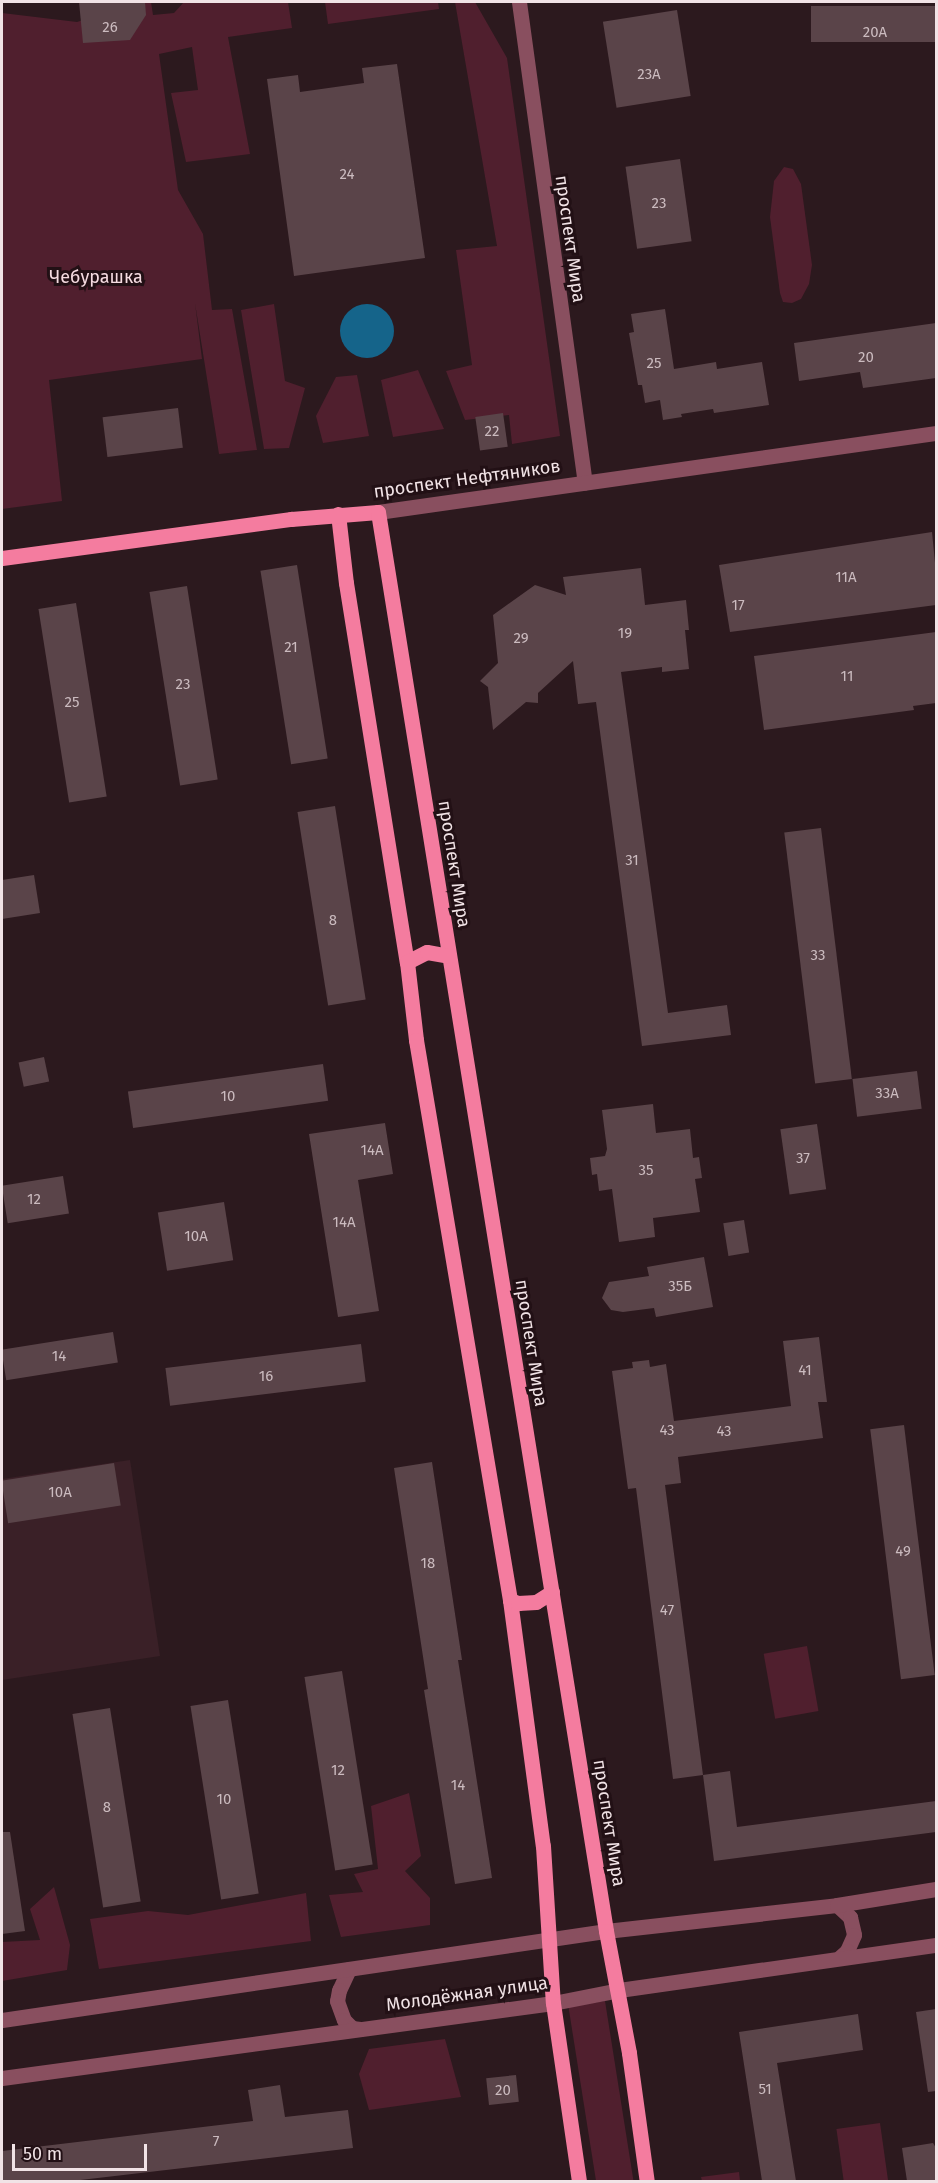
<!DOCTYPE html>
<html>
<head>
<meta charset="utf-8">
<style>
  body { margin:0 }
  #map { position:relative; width:938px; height:2183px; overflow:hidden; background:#2c191e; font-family:"Fira Sans",sans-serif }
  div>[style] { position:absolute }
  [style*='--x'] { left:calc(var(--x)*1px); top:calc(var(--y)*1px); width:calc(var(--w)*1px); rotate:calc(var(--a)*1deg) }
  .built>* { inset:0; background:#3a2027 }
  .green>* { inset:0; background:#501f2e; transform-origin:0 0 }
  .water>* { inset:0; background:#15648a }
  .round { border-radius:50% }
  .building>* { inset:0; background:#5a4449; transform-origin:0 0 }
  .minor>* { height:15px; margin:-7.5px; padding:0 7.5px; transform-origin:7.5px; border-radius:7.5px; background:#894f5f }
  .major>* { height:15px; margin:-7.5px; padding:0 7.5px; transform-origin:7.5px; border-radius:7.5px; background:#f47c9f }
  span { translate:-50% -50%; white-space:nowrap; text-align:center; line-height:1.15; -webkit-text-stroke:6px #221015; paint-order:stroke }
  .number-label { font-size:15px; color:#cbbbbf }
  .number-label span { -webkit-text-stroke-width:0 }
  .street-label { font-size:18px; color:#f1e3e6 }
  .park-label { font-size:18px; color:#f5dbe1 }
  .frame { position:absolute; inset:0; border:3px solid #f1e3e6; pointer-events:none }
  .scale { position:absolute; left:12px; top:2144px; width:135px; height:27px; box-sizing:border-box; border:3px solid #f1e3e6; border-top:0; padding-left:8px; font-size:18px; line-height:21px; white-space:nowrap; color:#f1e3e6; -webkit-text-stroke:4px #221015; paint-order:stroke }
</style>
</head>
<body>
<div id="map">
  <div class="built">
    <i style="clip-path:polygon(130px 1460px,160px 1656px,2px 1680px,2px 1479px)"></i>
  </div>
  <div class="green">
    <i style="clip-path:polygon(140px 2px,151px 2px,153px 15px,174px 13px,184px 2px,288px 2px,292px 28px,228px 37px,250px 154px,186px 162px,171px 93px,198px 90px,192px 47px,159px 54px,178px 190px,203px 234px,212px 310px,232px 309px,257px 450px,219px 454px,195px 303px,202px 359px,49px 380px,62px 501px,2px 509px,2px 13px,77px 22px)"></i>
    <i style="clip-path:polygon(325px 2px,438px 2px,439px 9px,328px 24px)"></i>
    <i style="clip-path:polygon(455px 2px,475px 2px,507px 58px,560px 436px,512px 444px,509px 415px,465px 420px,446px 371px,472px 365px,456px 250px,497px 246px)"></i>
    <i style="clip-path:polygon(784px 167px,793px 169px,801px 184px,812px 265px,809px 284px,801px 299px,792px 303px,783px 302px,780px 293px,770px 217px,774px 181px)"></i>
    <i style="clip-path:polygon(274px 304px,285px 381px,305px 388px,289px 448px,264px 449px,241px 310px)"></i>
    <i style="clip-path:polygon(418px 370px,444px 429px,393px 437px,381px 380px)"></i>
    <i style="clip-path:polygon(357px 375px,369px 436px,323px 443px,316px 416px,336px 377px)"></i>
    <i style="left:807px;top:1646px;width:66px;height:44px;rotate:80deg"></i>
    <i style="clip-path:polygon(409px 1793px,421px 1856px,405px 1871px,430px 1898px,430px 1925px,341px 1937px,329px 1895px,363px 1892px,354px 1874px,378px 1869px,371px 1806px)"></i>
    <i style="clip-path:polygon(54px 1887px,70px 1945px,67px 1970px,2px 1981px,2px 1942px,40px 1940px,30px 1909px)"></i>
    <i style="clip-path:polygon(306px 1893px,311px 1941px,99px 1969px,90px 1919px,148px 1911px,188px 1915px)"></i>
    <i style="left:605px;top:2001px;width:182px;height:37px;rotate:81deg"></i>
    <i style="clip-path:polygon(445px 2039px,461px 2097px,369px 2110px,359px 2074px,369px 2049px)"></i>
    <i style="left:880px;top:2123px;width:59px;height:44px;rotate:82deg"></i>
    <i style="clip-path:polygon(739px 2172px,740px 2181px,702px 2181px,701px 2177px)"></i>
  </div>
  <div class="water">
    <i class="round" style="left:340px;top:304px;width:54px;height:54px"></i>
  </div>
  <div class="building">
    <i style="clip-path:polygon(79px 2px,145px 2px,146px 15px,130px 40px,83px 43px)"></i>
    <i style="left:936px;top:6px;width:36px;height:125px;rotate:90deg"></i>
    <i style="left:677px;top:10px;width:87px;height:75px;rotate:81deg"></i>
    <i style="clip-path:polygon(397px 64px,425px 258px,294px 276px,267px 79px,298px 75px,300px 92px,364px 83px,362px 68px)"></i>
    <i style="left:680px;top:159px;width:83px;height:55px;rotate:82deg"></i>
    <i style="clip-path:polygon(665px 309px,674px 369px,716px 362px,717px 369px,762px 362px,769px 405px,714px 413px,713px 409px,681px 414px,682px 417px,663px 420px,660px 400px,645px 403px,642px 385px,638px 385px,629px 333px,634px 332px,631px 314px)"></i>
    <i style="clip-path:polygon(936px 323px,936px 378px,863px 388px,860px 372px,799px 381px,794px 343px)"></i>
    <i style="left:178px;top:408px;width:40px;height:76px;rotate:83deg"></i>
    <i style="left:503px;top:413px;width:34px;height:28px;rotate:82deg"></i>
    <i style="clip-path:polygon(932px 532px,936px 573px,936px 605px,730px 632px,719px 565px)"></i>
    <i style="left:297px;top:565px;width:196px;height:37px;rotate:81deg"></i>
    <i style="clip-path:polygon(641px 568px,645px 605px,686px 600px,689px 630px,685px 630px,689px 669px,662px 672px,662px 667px,621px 672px,668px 1013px,727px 1005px,731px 1035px,642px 1046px,596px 702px,578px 704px,573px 661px,538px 693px,538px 703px,526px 702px,493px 730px,488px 687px,480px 681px,498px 663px,493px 615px,535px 585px,566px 595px,563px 577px)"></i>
    <i style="left:187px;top:586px;width:196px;height:38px;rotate:81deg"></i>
    <i style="left:76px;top:603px;width:196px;height:38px;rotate:81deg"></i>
    <i style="clip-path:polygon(936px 632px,936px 703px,913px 706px,914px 710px,764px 730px,754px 656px)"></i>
    <i style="left:335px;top:806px;width:196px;height:38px;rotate:81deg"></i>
    <i style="left:821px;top:828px;width:253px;height:37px;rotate:83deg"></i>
    <i style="clip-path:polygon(34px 875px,40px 913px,2px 919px,2px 880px)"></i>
    <i style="left:44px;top:1057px;width:25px;height:26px;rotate:78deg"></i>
    <i style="left:323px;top:1064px;width:37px;height:197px;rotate:82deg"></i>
    <i style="left:917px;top:1071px;width:38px;height:65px;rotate:83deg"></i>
    <i style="clip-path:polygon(653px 1104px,656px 1133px,690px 1129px,693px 1158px,699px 1157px,702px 1178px,695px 1179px,700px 1212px,653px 1218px,655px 1237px,619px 1242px,612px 1189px,599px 1191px,597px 1174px,592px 1175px,590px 1158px,605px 1156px,607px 1149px,602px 1110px)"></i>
    <i style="clip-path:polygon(385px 1123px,393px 1174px,358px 1180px,379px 1311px,338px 1317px,309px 1134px)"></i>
    <i style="left:817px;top:1124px;width:66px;height:37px;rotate:82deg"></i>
    <i style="left:63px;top:1176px;width:38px;height:62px;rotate:81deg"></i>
    <i style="left:224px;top:1202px;width:59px;height:67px;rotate:81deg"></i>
    <i style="left:744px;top:1220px;width:33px;height:21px;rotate:81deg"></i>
    <i style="clip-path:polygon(704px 1257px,713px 1307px,656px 1317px,654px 1308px,623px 1312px,611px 1310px,602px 1298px,609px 1282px,649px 1276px,647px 1267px)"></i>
    <i style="left:113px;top:1332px;width:31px;height:113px;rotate:81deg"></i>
    <i style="clip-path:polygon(819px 1337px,827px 1402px,818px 1402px,823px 1438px,678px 1457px,681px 1483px,665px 1485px,703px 1775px,673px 1779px,636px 1488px,628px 1489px,612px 1371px,633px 1368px,632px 1362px,649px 1360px,650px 1367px,666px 1364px,674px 1421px,791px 1406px,783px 1341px)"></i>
    <i style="left:361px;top:1344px;width:38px;height:197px;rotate:83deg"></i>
    <i style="left:904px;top:1425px;width:252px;height:34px;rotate:83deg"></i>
    <i style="clip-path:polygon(432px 1462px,462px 1660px,458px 1660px,492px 1878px,455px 1884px,424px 1690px,428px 1689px,394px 1468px)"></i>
    <i style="left:114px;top:1463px;width:43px;height:114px;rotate:81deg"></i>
    <i style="left:342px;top:1671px;width:196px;height:38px;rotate:81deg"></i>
    <i style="left:228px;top:1700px;width:196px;height:38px;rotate:81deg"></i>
    <i style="left:110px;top:1708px;width:196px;height:38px;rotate:81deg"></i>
    <i style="clip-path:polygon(730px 1771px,737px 1827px,936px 1801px,936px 1832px,714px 1861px,703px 1775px)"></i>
    <i style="clip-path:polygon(2px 1832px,10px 1832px,25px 1931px,2px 1934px)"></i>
    <i style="clip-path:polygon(936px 2009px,936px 2091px,928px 2092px,916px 2012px)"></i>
    <i style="clip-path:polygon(858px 2014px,863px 2050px,777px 2063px,796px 2181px,762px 2181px,739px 2032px)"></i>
    <i style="left:516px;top:2075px;width:27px;height:30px;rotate:84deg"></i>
    <i style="clip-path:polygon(280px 2085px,285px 2117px,348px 2110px,353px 2148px,72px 2181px,2px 2181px,2px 2151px,253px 2121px,248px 2090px)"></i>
    <i style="clip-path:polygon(933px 2143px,936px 2148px,936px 2181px,907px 2181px,902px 2148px)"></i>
  </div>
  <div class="minor">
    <i style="--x:519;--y:2;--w:485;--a:82.2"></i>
    <i style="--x:378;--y:512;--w:564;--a:-8.06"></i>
    <i style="--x:837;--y:1905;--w:18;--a:43"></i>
    <i style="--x:850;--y:1917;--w:18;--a:77"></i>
    <i style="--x:854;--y:1935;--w:17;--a:114"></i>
    <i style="--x:847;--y:1951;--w:9;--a:139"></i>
    <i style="--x:349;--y:1969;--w:23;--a:115"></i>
    <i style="--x:339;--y:1990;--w:11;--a:100"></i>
    <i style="--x:337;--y:2001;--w:20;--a:70"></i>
    <i style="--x:344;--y:2020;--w:11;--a:45"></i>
    <i style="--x:352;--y:2028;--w:8;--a:7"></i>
    <i style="--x:2;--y:2020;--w:611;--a:-8.38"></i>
    <i style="--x:606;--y:1931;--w:232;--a:-6.4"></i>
    <i style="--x:837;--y:1905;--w:100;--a:-9.2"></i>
    <i style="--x:2;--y:2078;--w:556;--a:-7.75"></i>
    <i style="--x:553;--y:2003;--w:67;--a:-11.1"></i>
    <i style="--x:619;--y:1990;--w:320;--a:-8.1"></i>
  </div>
  <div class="major">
    <i style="--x:338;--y:514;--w:69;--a:83.4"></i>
    <i style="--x:346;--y:583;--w:384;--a:80.9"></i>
    <i style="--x:407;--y:962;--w:79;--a:83.4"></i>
    <i style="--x:416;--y:1040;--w:568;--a:80.47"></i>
    <i style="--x:510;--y:1600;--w:248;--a:82.4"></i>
    <i style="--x:543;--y:1846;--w:157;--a:86.4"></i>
    <i style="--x:553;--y:2003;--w:181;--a:81.7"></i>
    <i style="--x:2;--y:558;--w:292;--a:-7.7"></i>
    <i style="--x:291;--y:519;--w:87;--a:-4.6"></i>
    <i style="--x:378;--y:512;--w:1437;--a:80.87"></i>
    <i style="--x:606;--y:1931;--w:124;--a:79.3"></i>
    <i style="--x:629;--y:2053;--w:130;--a:82.1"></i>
    <i style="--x:407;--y:962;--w:22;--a:-27"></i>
    <i style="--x:427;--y:952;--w:22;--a:10"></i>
    <i style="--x:510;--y:1600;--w:9;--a:21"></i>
    <i style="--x:518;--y:1603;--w:18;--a:-3"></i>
    <i style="--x:536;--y:1602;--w:19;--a:-32"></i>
  </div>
  <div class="number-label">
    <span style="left:110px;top:28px">26</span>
    <span style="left:875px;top:33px">20А</span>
    <span style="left:649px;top:75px">23А</span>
    <span style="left:347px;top:175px">24</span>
    <span style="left:659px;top:204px">23</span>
    <span style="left:866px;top:358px">20</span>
    <span style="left:654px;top:364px">25</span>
    <span style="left:492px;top:432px">22</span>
    <span style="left:846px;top:578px">11А</span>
    <span style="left:738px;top:606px">17</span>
    <span style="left:625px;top:634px">19</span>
    <span style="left:521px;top:639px">29</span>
    <span style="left:291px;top:648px">21</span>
    <span style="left:847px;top:677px">11</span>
    <span style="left:183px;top:685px">23</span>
    <span style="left:72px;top:703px">25</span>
    <span style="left:632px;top:861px">31</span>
    <span style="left:333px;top:921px">8</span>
    <span style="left:818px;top:956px">33</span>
    <span style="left:887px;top:1094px">33А</span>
    <span style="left:228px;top:1097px">10</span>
    <span style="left:372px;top:1151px">14А</span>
    <span style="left:803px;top:1159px">37</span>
    <span style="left:646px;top:1171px">35</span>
    <span style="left:34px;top:1200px">12</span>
    <span style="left:344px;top:1223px">14А</span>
    <span style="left:196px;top:1237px">10А</span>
    <span style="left:680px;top:1287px">35Б</span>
    <span style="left:59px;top:1357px">14</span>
    <span style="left:805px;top:1371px">41</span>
    <span style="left:266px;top:1377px">16</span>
    <span style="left:667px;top:1431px">43</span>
    <span style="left:724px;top:1432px">43</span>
    <span style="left:60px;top:1493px">10А</span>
    <span style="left:903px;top:1552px">49</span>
    <span style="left:428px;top:1564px">18</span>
    <span style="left:667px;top:1611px">47</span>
    <span style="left:338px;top:1771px">12</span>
    <span style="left:458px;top:1786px">14</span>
    <span style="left:224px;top:1800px">10</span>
    <span style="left:107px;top:1808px">8</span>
    <span style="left:765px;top:2090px">51</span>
    <span style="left:503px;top:2091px">20</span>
    <span style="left:216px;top:2142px">7</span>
  </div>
  <div class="street-label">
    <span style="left:570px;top:239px;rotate:82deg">проспект Мира</span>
    <span style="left:467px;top:479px;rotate:-8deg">проспект Нефтяников</span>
    <span style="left:454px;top:864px;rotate:81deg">проспект Мира</span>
    <span style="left:531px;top:1343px;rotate:81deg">проспект Мира</span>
    <span style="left:609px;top:1823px;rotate:81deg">проспект Мира</span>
    <span style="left:467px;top:1994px;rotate:-8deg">Молодёжная улица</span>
  </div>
  <div class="park-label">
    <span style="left:96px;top:277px">Чебурашка</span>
  </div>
  <div class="frame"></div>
  <div class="scale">50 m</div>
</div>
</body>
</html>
